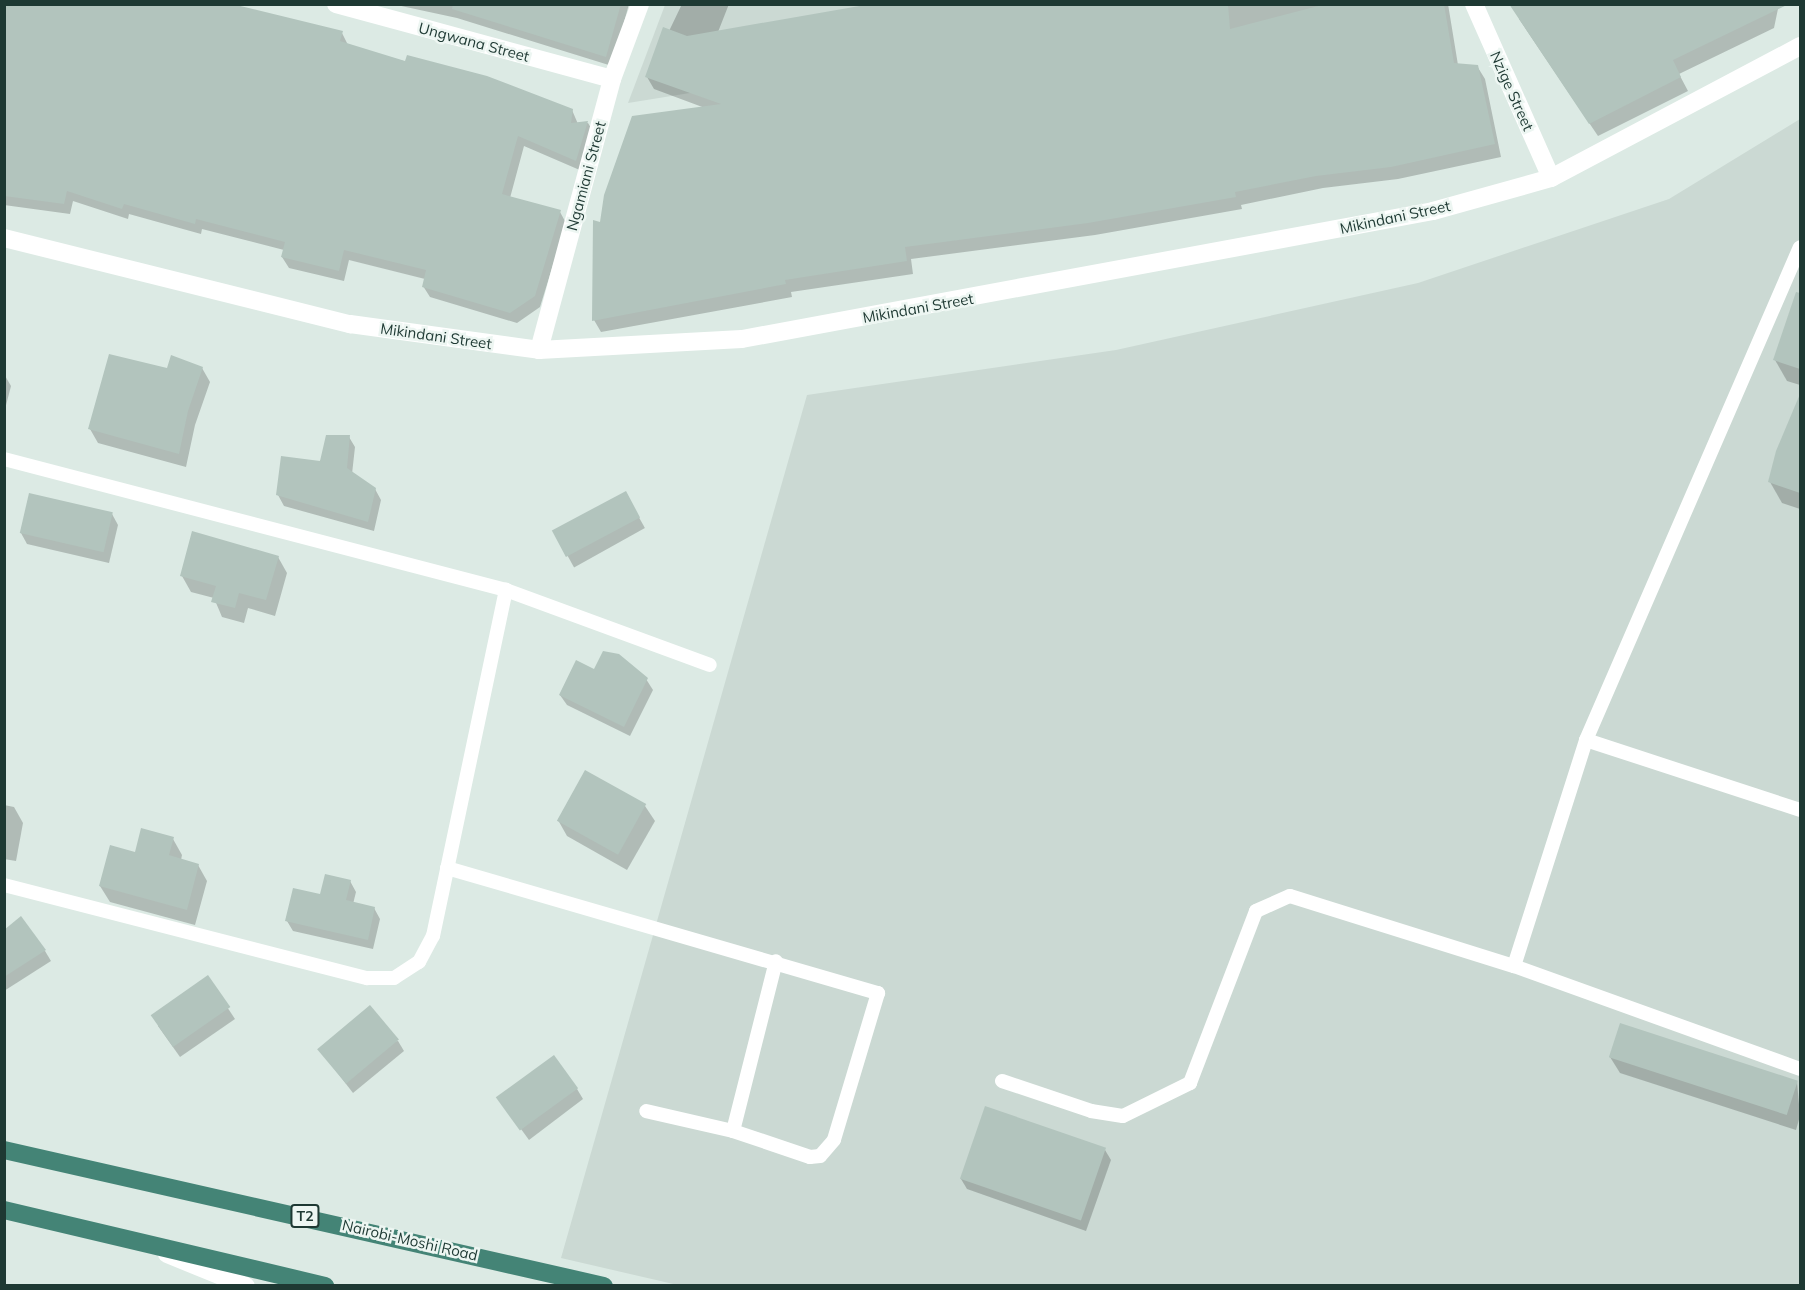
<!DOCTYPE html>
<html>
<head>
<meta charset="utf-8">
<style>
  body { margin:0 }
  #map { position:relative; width:1805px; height:1290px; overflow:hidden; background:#dceae4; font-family:Mulish,sans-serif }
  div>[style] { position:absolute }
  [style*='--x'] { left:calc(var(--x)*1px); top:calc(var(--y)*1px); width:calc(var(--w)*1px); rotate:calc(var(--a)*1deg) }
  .built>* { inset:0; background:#cbd9d3 }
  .shadow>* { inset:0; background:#0003; transform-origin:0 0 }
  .building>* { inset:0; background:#b2c4bd; transform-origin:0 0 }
  .service>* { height:14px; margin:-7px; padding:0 7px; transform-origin:7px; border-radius:7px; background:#fff }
  .minor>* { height:18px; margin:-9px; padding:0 9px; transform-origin:9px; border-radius:9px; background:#fff }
  .trunk>* { height:18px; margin:-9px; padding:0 9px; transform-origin:9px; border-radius:9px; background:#448476 }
  span { translate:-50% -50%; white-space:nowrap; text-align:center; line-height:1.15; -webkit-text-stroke:5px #edf6f2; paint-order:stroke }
  .shield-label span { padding:2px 4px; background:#edf6f2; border:2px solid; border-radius:4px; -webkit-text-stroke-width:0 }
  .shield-label { font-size:14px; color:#1e3933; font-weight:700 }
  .street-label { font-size:15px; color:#1e3933 }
  .frame { position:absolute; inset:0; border:6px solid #1e3933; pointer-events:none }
</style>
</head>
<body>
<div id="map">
  <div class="built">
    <i style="clip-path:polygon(665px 5px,1236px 5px,628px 103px)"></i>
    <i style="clip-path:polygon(1800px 119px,1800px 1285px,682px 1286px,561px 1258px,807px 395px,1116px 350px,1418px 283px,1669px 199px)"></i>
  </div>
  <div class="shadow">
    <i style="clip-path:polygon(4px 4px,342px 33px,348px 45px,572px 110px,578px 124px,588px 123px,594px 133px,582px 171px,524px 146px,510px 198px,560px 212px,566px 223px,540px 307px,517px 323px,430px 297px,423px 286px,425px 279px,349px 260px,344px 281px,289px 268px,282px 257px,284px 250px,202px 229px,201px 234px,129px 214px,128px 219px,73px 201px,70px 214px,4px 205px)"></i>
    <i style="clip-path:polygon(392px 4px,629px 4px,612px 66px,457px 18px)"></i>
    <i style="clip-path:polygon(682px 4px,729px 4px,718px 32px,880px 4px,1448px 4px,1458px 65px,1477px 66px,1485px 79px,1501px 157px,1398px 179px,1323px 188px,1241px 205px,1242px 209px,1095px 235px,911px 259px,913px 274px,791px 292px,792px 297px,601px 332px,594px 320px,601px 223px,705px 108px,654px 89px,647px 77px)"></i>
    <i style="clip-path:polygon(1779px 4px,1774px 28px,1679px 74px,1688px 91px,1598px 136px,1519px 19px)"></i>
    <i style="clip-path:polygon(1789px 318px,1800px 322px,1800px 385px,1787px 381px,1775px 360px)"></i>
    <i style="clip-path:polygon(202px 368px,210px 382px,195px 425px,186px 467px,98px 443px,90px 429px,167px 369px)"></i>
    <i style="clip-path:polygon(4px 374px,11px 386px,4px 413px)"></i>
    <i style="clip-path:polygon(1787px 429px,1800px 434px,1800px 509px,1782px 503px,1770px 482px)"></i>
    <i style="clip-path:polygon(349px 437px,355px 447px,352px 474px,375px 489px,381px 500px,374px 531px,284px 506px,278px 495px)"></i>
    <i style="left:626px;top:494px;width:39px;height:81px;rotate:61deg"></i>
    <i style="clip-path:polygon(112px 514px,118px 525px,109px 563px,27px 544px,21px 533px)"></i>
    <i style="clip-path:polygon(278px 557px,287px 573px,275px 616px,248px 608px,244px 623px,222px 617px,214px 598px,191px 592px,182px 576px)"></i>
    <i style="clip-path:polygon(595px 671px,646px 679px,653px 690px,630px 736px,567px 705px,560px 695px)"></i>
    <i style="clip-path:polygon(585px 772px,645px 806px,655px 821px,627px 870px,567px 836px,558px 820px)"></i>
    <i style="clip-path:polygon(4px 805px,14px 807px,23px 823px,16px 861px,4px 859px)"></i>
    <i style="clip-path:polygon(173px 839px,182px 855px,181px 860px,198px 865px,207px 881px,195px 925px,110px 902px,100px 886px,136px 854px)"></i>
    <i style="clip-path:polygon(350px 881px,356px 892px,353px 904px,374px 908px,380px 919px,373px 949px,293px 931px,287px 921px)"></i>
    <i style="clip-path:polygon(4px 932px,45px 951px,51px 961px,4px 991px)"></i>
    <i style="clip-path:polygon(208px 978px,235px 1019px,180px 1057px,158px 1026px)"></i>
    <i style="clip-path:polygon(398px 1041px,404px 1051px,353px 1093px,319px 1049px)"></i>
    <i style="clip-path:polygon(1610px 1057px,1797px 1081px,1800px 1116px,1796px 1130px,1620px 1073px)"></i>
    <i style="clip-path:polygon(577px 1089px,583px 1099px,529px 1140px,499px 1099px)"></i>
    <i style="clip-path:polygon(1105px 1150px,1111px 1160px,1086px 1231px,967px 1189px,961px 1179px)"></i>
  </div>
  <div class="building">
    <i style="clip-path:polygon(4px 4px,232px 4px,343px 31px,340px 41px,405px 61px,407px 55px,487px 76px,573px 109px,571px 123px,588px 121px,576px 161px,518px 136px,502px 194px,561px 210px,535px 296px,510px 313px,422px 287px,426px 270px,344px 250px,339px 271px,281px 257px,285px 242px,196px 219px,195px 224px,124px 204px,122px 209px,67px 191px,64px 204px,4px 196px)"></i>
    <i style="clip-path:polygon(453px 4px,621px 4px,606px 57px,452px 9px)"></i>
    <i style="clip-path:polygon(871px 4px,1228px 4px,1230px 29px,1326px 4px,1444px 4px,1454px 63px,1478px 65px,1495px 144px,1391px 167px,1316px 176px,1235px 192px,1236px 197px,1088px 223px,905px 247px,907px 261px,785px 280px,786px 284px,592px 321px,593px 220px,600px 222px,604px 195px,632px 116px,721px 104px,645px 77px,663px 27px,687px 36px)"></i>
    <i style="clip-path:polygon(1509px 4px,1789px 4px,1673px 60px,1681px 77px,1589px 124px)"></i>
    <i style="clip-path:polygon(1796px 292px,1800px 293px,1800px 369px,1773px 360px)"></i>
    <i style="clip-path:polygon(109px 354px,167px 368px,171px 355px,203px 367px,188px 411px,179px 454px,88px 429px)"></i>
    <i style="clip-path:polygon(1800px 394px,1800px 493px,1768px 482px,1776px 451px)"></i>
    <i style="clip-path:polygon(326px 435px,350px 435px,347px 468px,376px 488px,368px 522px,276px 495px,281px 456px,320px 461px)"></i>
    <i style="left:626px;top:491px;width:30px;height:84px;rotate:62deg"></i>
    <i style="left:29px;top:493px;width:86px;height:41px;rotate:13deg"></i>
    <i style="clip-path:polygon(192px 531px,279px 556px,266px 600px,239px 593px,235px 608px,211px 602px,216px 586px,180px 576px)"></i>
    <i style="clip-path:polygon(603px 651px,619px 654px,648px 678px,624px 727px,559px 695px,576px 660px,594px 669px)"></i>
    <i style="left:585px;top:770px;width:70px;height:58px;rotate:29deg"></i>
    <i style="clip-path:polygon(141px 828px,174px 837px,169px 855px,199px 864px,187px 910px,99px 886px,110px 845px,135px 852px)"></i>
    <i style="clip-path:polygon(325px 874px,351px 880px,346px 900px,375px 907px,368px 940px,285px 921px,293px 888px,320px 894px)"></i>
    <i style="clip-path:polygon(21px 916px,46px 950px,4px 977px,4px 930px)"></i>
    <i style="left:208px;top:975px;width:39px;height:70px;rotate:55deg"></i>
    <i style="left:370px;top:1005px;width:45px;height:69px;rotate:50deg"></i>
    <i style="left:1620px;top:1023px;width:187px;height:36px;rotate:18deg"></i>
    <i style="left:554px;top:1055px;width:41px;height:72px;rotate:54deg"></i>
    <i style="left:985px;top:1106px;width:128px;height:77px;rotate:19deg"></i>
  </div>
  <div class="service">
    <i style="--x:4;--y:459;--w:519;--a:14.63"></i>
    <i style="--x:506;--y:590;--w:217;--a:20.2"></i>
    <i style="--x:1586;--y:740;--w:225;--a:18.1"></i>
    <i style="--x:447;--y:868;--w:449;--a:16.2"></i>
    <i style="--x:878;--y:993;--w:153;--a:106.7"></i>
    <i style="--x:834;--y:1140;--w:21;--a:131"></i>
    <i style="--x:820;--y:1156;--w:10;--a:174"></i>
    <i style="--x:810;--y:1157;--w:81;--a:-161.3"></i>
    <i style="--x:733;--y:1131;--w:89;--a:-167.1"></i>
    <i style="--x:4;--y:885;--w:375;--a:14.4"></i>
    <i style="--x:367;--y:978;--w:27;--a:0"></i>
    <i style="--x:394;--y:978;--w:30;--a:-33"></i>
    <i style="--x:419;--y:962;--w:30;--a:-62"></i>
    <i style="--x:433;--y:936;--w:354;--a:-78.1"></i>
    <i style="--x:1514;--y:966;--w:237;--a:-72.3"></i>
    <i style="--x:1586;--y:740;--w:537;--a:-66.54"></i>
    <i style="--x:1002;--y:1081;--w:94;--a:18.6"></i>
    <i style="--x:1091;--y:1111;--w:32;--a:9"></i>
    <i style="--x:1123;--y:1116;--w:75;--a:-26.2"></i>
    <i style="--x:1190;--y:1083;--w:184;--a:-69"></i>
    <i style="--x:1256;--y:911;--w:37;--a:-24"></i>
    <i style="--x:1290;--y:896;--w:235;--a:17.4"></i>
    <i style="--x:1514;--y:966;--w:304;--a:19.8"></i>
    <i style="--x:733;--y:1131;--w:175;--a:-75.8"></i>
  </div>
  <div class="minor">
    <i style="--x:336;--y:4;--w:286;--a:15.2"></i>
    <i style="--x:1474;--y:4;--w:190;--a:66.1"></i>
    <i style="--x:4;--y:238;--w:357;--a:14"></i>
    <i style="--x:350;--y:324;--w:191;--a:7.8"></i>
    <i style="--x:539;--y:350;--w:203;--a:-3.1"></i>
    <i style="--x:742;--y:339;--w:703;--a:-10.49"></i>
    <i style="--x:1433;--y:211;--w:123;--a:-15.6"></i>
    <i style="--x:1551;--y:178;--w:282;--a:-27.9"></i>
    <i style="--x:539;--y:350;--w:281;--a:-74.9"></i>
    <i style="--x:612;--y:79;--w:80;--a:-69.5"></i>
    <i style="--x:167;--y:1254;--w:85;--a:22.1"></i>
  </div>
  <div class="trunk">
    <i style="--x:4;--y:1150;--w:615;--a:12.77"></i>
    <i style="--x:4;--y:1210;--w:330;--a:13.3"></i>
  </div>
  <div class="shield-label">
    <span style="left:305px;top:1216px">T2</span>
  </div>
  <div class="street-label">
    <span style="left:474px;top:42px;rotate:15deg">Ungwana Street</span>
    <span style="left:1512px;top:91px;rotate:66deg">Nzige Street</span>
    <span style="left:586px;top:176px;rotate:-75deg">Ngamiani Street</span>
    <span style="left:1395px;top:217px;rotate:-12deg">Mikindani Street</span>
    <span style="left:918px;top:308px;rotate:-10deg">Mikindani Street</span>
    <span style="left:436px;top:336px;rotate:8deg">Mikindani Street</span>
    <span style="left:410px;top:1240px;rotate:13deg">Nairobi-Moshi Road</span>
  </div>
  <div class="frame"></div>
</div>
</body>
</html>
